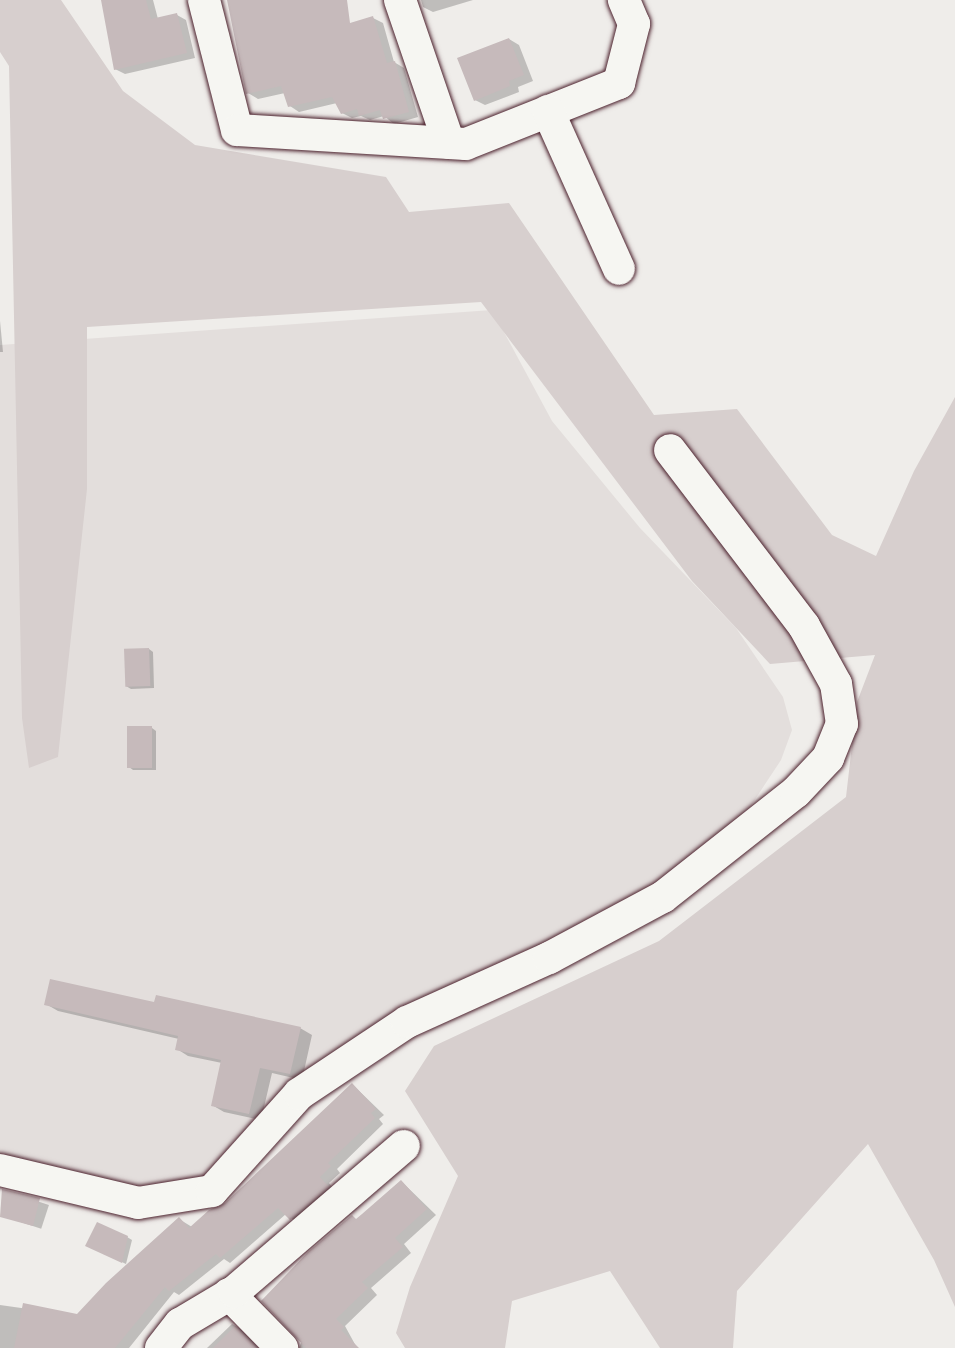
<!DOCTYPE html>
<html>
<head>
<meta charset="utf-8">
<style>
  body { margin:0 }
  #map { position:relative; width:955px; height:1348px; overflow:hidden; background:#efedea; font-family:Pangolin,sans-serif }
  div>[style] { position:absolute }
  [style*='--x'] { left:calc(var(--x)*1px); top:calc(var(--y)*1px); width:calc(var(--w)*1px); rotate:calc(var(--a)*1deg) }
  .built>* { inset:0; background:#e3dedc }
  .green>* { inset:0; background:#d7cfce }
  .shadow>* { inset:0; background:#0003; transform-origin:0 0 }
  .building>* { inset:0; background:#c6babb; transform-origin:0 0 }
  .roads { filter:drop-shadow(0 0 2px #4a1f2b) drop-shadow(0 0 2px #4a1f2b) }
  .minor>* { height:32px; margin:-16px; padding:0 16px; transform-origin:16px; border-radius:16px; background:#f6f6f2 }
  span { translate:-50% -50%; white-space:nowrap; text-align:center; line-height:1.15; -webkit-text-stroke:4.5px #f6f6f2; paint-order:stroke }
</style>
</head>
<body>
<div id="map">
  <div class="built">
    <i style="clip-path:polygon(492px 310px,552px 421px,640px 528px,736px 628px,783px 697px,792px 730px,781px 760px,750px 807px,664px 883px,299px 1093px,212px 1191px,138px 1203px,0 1170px,0 345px)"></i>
  </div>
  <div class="green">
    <i style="clip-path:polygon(0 0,61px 0,123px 91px,195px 145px,386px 177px,409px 212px,509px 203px,654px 415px,737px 409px,832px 535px,876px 556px,914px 471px,955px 397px,955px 1307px,934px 1260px,868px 1144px,737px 1291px,733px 1348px,660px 1348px,610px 1271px,512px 1301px,505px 1348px,405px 1348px,396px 1333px,410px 1287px,458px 1176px,405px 1091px,434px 1046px,659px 941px,846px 797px,857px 702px,875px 655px,770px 664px,692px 581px,481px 302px,87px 327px,87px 489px,58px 757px,29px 768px,22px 718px,9px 66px,0 52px)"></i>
  </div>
  <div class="shadow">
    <i style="clip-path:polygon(103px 0,153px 0,158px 19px,177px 15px,186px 20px,195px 58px,125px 74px,115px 69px)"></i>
    <i style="clip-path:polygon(230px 0,298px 0,306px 37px,373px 18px,383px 23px,394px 62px,404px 68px,418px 117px,394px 124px,384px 116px,370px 120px,361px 116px,352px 118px,342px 113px,337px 103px,299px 112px,290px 106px,285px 93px,258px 99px,248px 93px)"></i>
    <i style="clip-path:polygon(421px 0,473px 0,433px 12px,423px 7px)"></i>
    <i style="clip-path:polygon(509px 39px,519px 45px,533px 81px,518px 87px,519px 92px,485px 105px,475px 100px)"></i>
    <i style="clip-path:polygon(0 321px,3px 352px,0 352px)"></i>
    <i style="clip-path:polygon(149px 649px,153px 652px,154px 688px,131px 689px,126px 686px)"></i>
    <i style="clip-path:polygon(152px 728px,156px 731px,156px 770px,133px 770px,129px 767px)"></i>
    <i style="clip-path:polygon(46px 1004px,155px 1004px,300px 1028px,312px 1035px,302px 1080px,272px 1073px,261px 1120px,224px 1112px,212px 1105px,222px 1063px,188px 1056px,177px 1049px,179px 1039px,58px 1011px)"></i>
    <i style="clip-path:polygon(352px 1084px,384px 1115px,379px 1119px,383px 1124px,337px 1169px,340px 1173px,329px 1183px,337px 1193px,300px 1225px,286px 1214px,230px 1263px,224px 1259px,179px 1295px,174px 1292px,129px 1348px,0 1348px,0 1305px,78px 1316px,179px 1219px,192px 1227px,226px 1204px)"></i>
    <i style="clip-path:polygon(401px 1181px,436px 1215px,404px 1244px,411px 1253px,371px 1288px,377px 1295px,345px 1326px,357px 1348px,299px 1348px,352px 1217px,357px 1220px)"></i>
    <i style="left:9px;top:1192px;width:42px;height:25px;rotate:18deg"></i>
    <i style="clip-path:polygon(127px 1237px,132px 1240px,126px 1264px,92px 1248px)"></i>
    <i style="clip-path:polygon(232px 1324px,241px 1329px,259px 1348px,207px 1348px)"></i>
  </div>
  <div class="building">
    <i style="clip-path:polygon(101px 0,146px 0,151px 19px,177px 13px,187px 53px,114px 70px)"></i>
    <i style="clip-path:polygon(227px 0,347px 0,350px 23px,373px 16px,387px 63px,395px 61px,409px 112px,383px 119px,380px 110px,359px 116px,357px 109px,341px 114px,332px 97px,288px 107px,281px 86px,246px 94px)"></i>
    <i style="clip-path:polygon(509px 38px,524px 75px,509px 81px,510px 86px,474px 101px,457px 58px)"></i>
    <i style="left:149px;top:648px;width:38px;height:25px;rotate:88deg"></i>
    <i style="left:127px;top:726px;width:25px;height:42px"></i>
    <i style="clip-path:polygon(50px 979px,154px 1002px,156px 995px,301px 1027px,290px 1074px,260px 1068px,249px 1114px,211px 1106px,221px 1060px,175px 1050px,178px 1036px,44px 1005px)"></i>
    <i style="clip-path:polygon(352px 1083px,376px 1109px,371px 1113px,375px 1118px,328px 1163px,331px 1166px,320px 1177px,329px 1187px,290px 1220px,278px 1208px,220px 1258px,216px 1254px,169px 1291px,165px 1287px,115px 1348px,14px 1348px,23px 1303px,77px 1314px,106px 1283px,179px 1217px,189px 1228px,209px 1210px,225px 1203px)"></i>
    <i style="clip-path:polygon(401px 1180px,427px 1209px,395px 1238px,403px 1247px,362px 1282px,368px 1288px,336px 1319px,344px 1327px,341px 1330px,359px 1348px,306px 1348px,261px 1301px,308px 1252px,352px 1215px,356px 1219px,362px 1214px)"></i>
    <i style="clip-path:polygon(2px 1189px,40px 1198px,33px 1226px,0 1217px)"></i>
    <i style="clip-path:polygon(97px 1222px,128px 1236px,122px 1263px,85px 1246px)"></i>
    <i style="clip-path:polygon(235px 1326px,257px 1348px,213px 1348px)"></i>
  </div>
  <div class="roads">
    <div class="minor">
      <i style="--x:204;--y:0;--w:134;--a:75.8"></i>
      <i style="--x:237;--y:130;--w:229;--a:3.5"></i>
      <i style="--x:466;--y:144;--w:165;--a:-21.7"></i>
      <i style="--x:619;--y:83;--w:61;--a:-75.7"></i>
      <i style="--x:634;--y:24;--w:26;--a:-113"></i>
      <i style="--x:400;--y:0;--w:151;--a:71.1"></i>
      <i style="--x:548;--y:111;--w:173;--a:65.8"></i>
      <i style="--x:0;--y:1170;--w:142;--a:13.4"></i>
      <i style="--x:138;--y:1203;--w:75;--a:-9.2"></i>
      <i style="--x:212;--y:1191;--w:130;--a:-48.1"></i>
      <i style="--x:299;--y:1094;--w:130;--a:-33.7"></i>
      <i style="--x:407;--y:1022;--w:156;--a:-24.3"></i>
      <i style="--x:549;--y:958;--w:129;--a:-28.2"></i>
      <i style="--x:663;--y:897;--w:169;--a:-38.3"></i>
      <i style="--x:796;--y:792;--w:47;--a:-46.7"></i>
      <i style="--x:828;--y:758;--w:37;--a:-68"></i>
      <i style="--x:842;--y:724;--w:40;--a:-98.5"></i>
      <i style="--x:836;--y:684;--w:66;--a:-118.9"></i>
      <i style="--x:804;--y:626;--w:221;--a:-127.3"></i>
      <i style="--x:229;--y:1294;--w:76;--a:45.5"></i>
      <i style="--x:161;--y:1348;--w:31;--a:-52"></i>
      <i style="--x:180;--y:1324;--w:63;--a:-30.7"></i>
      <i style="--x:234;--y:1292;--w:224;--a:-40.7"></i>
    </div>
  </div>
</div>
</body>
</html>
